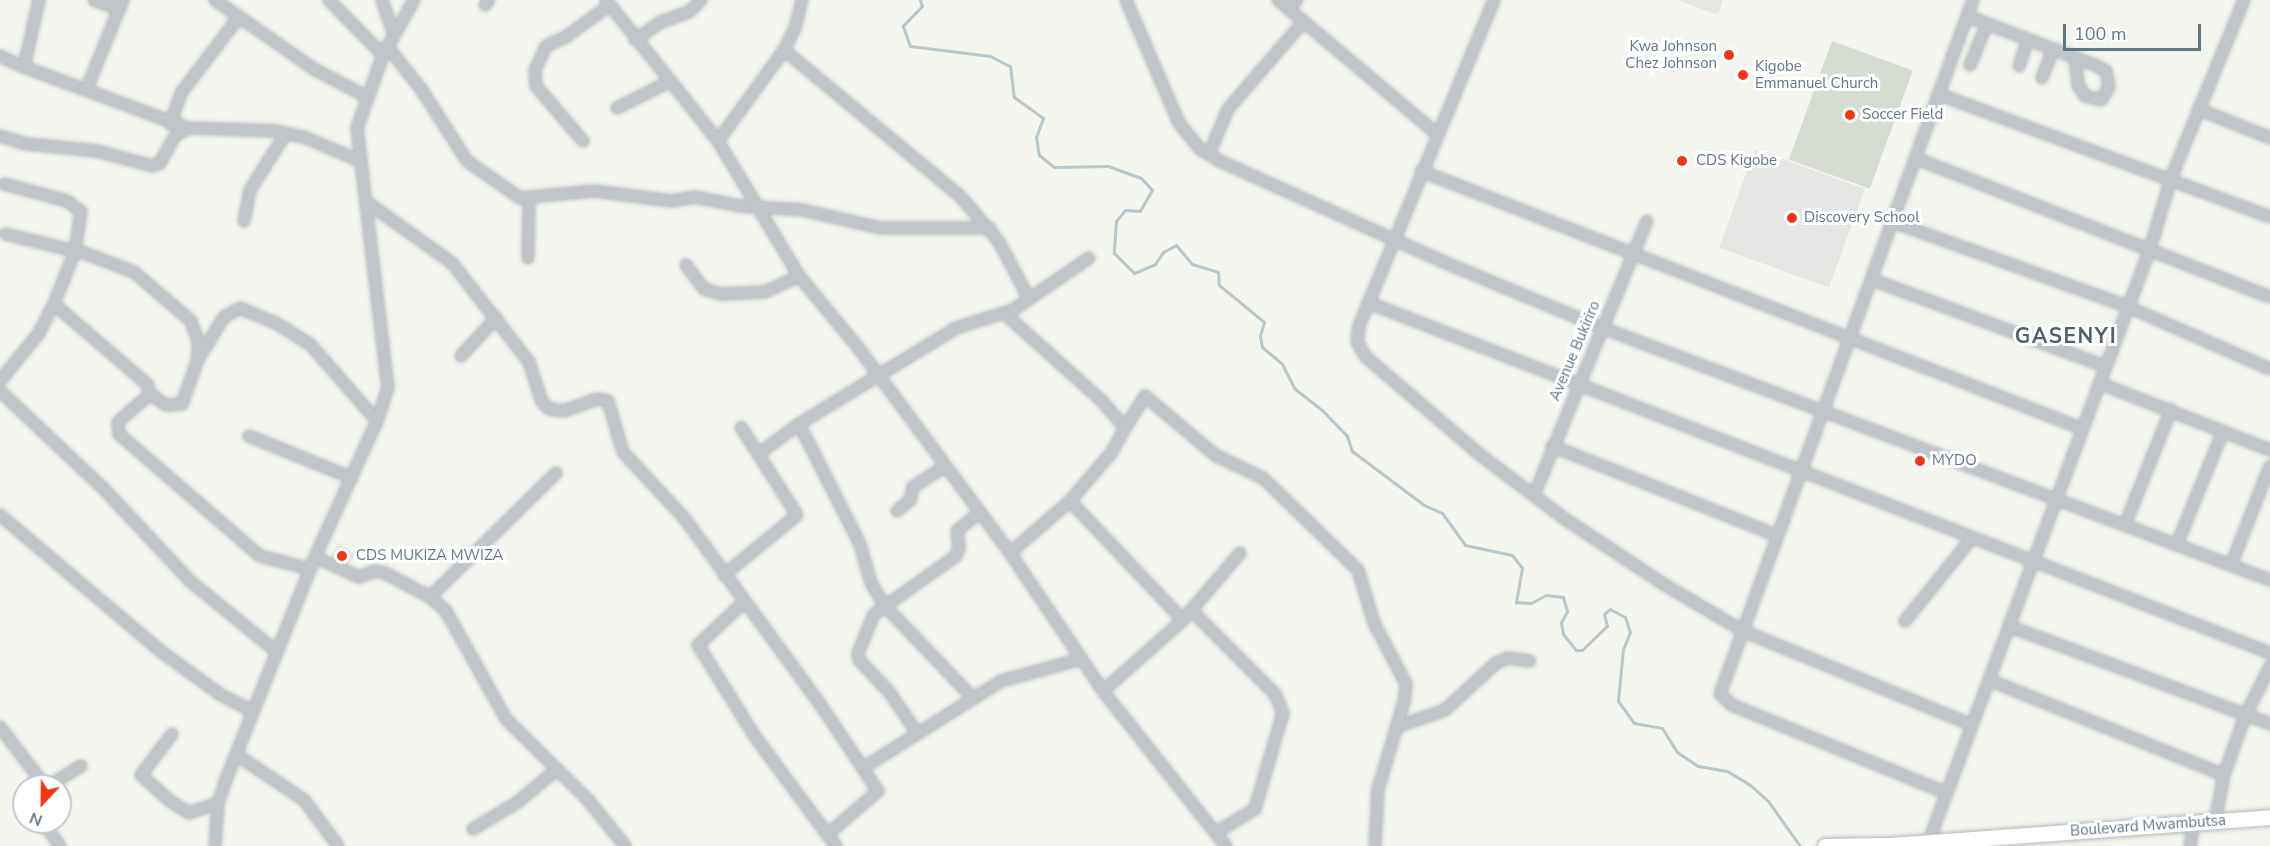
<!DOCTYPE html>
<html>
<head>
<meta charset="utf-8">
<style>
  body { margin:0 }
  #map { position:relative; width:2270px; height:846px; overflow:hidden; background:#f5f5f0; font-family:"Nunito Sans",sans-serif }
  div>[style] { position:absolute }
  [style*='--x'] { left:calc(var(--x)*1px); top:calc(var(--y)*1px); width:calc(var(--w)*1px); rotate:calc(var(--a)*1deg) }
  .built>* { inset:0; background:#e5e6e4; transform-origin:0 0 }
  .green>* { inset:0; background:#d6dcd1; transform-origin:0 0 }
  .stream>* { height:3px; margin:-1.5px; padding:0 1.5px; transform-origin:1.5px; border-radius:1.5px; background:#b8c7cb }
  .roads { filter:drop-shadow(0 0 2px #b4b9bb) drop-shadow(0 0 2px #b4b9bb) }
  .minor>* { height:10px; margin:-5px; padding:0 5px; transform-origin:5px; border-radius:5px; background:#bfc5c8 }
  .highway>* { height:15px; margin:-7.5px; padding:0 7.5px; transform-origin:7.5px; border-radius:7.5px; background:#fff }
  .dots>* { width:16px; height:16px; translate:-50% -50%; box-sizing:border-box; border:3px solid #fff; border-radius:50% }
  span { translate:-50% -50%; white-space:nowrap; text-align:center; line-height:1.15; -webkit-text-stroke:6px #fff; paint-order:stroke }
  .poi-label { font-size:15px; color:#617784 }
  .right { translate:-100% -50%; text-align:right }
  .left { translate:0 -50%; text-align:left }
  .street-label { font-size:15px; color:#617784 }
  .district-label { font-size:21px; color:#505f68; font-weight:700; letter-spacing:1.5px }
  .north { position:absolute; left:12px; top:774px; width:60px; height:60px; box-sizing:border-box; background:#fff; border:2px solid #c0c9ce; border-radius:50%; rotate:202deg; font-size:16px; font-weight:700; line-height:24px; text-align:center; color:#617784 }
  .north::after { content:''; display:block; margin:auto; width:21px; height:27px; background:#ef3717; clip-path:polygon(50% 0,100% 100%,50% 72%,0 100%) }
  .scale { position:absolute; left:2063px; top:24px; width:138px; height:27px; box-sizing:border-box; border:3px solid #617784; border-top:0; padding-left:8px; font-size:18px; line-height:21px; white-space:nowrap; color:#617784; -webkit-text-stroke:4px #fff; paint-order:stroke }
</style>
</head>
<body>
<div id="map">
  <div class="built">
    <i style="clip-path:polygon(1677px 0,1723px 0,1718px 15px)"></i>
    <i style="left:1755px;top:149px;width:117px;height:105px;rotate:20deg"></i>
    <i style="clip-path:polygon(338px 542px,355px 554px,345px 569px,330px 558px)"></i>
  </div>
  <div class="green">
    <i style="left:1832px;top:41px;width:86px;height:126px;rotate:20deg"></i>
  </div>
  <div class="stream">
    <i style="--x:920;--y:0;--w:6;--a:72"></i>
    <i style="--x:922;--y:6;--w:28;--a:134"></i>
    <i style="--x:903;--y:26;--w:21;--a:71"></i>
    <i style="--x:910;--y:46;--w:81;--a:7.1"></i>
    <i style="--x:990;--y:56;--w:22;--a:27"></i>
    <i style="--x:1010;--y:66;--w:31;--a:83"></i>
    <i style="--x:1014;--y:97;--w:36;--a:36"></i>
    <i style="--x:1043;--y:118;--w:20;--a:110"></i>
    <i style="--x:1036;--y:137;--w:18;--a:81"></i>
    <i style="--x:1039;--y:155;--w:19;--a:39"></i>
    <i style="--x:1054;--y:167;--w:54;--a:-1.1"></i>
    <i style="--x:1108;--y:166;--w:35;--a:20"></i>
    <i style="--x:1141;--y:178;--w:16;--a:47"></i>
    <i style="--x:1152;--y:190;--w:24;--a:120"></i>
    <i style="--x:1140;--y:211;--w:15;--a:-176"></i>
    <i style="--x:1125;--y:210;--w:14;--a:129"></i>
    <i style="--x:1116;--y:221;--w:32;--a:94"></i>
    <i style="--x:1114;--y:253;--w:28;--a:45"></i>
    <i style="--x:1134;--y:273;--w:23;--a:-23"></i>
    <i style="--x:1155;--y:264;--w:14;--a:-56"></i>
    <i style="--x:1163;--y:252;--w:15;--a:-28"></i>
    <i style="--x:1176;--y:245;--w:25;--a:50"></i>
    <i style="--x:1192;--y:264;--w:27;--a:17"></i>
    <i style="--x:1218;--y:272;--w:13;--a:86"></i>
    <i style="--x:1219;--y:285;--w:58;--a:39.4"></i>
    <i style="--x:1264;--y:322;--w:15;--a:106"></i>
    <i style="--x:1260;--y:336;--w:11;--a:80"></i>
    <i style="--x:1262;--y:347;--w:26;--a:40"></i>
    <i style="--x:1282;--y:364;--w:28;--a:63"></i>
    <i style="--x:1295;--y:389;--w:34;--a:38"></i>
    <i style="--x:1322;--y:410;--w:36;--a:46"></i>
    <i style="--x:1347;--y:436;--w:16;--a:72"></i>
    <i style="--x:1352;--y:451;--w:90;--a:36.9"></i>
    <i style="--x:1424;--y:505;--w:20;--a:24"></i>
    <i style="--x:1442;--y:513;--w:39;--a:54"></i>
    <i style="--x:1465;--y:545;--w:48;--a:12"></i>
    <i style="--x:1512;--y:555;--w:16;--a:52"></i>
    <i style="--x:1522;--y:568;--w:35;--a:100"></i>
    <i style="--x:1516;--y:602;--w:15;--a:4"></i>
    <i style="--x:1531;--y:603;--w:17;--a:-28"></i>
    <i style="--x:1546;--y:595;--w:17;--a:7"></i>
    <i style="--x:1563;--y:597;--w:15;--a:74"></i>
    <i style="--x:1567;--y:611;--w:13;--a:117"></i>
    <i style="--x:1561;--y:623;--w:11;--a:80"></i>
    <i style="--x:1563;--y:634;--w:21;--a:51"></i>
    <i style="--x:1576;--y:650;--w:6;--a:0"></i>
    <i style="--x:1582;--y:650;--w:35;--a:-44"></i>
    <i style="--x:1607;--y:626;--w:12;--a:-104"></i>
    <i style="--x:1604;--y:614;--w:8;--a:-40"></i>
    <i style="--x:1610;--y:609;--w:17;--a:28"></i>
    <i style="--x:1625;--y:617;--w:16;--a:72"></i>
    <i style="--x:1630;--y:632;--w:18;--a:112"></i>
    <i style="--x:1623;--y:649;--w:52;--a:95.5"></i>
    <i style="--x:1618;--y:701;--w:27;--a:54"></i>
    <i style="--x:1634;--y:723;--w:28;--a:10"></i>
    <i style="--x:1662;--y:728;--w:28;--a:58"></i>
    <i style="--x:1677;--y:752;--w:25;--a:34"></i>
    <i style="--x:1698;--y:766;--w:29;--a:10"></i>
    <i style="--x:1727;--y:771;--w:26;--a:31"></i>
    <i style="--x:1749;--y:784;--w:25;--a:42"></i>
    <i style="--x:1768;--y:801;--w:55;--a:54.6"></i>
  </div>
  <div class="roads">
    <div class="minor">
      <i style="--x:94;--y:0;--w:27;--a:20"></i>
      <i style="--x:119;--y:9;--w:10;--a:-66"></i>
      <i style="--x:215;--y:0;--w:121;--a:34.9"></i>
      <i style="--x:314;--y:69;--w:58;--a:27.9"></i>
      <i style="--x:329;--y:0;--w:77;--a:45.5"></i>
      <i style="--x:382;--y:0;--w:36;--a:71"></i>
      <i style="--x:606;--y:0;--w:180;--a:51.5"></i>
      <i style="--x:718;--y:141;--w:157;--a:59"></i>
      <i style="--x:799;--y:276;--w:91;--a:50.4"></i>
      <i style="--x:857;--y:346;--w:257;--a:53.5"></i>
      <i style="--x:1010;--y:553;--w:166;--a:56"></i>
      <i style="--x:1103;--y:691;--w:198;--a:51.6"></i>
      <i style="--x:1126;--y:0;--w:134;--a:66.7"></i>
      <i style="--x:1179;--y:123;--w:33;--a:51"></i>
      <i style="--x:1200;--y:149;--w:23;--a:31"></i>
      <i style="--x:1220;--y:161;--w:240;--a:24.3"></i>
      <i style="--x:1439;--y:260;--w:174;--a:22.6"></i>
      <i style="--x:1600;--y:327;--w:716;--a:20.69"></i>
      <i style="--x:1278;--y:0;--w:207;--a:40.1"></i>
      <i style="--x:1494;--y:0;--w:353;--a:112.5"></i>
      <i style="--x:1359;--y:326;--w:16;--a:97"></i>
      <i style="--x:1357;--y:342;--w:17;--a:59"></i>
      <i style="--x:1366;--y:357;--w:149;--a:40.6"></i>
      <i style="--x:1479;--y:454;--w:108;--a:37.1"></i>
      <i style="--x:1565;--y:519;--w:120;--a:33.4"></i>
      <i style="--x:1665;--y:585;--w:91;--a:30.5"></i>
      <i style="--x:1743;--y:631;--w:248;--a:22.3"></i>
      <i style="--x:485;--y:5;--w:6;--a:-51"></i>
      <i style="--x:1288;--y:8;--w:12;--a:-42"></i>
      <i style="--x:1967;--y:16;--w:139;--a:21"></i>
      <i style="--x:2097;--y:66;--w:10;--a:29"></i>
      <i style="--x:2106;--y:71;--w:16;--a:79"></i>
      <i style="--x:2109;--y:87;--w:15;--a:122"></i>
      <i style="--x:2101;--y:100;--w:16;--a:-166"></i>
      <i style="--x:2085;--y:96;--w:13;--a:-122"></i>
      <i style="--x:2078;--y:85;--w:28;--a:-96"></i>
      <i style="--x:635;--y:40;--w:32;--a:-35"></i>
      <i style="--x:661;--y:22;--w:30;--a:-20"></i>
      <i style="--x:689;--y:12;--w:17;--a:-45"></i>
      <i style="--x:387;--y:46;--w:55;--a:51.7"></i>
      <i style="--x:421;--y:89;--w:85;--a:57.4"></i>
      <i style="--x:467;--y:161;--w:65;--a:34.9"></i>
      <i style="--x:520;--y:198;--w:74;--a:-5.4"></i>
      <i style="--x:594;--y:191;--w:79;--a:7.3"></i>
      <i style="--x:672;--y:201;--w:23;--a:-10"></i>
      <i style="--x:695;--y:197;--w:47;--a:11.1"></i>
      <i style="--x:741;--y:206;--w:61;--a:3.8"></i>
      <i style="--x:802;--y:210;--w:80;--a:13"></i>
      <i style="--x:880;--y:228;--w:110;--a:0"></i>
      <i style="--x:784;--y:50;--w:230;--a:39.7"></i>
      <i style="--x:961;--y:197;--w:59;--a:49.8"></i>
      <i style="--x:999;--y:242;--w:64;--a:62.2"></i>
      <i style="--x:0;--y:56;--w:26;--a:25"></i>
      <i style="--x:24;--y:67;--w:69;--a:-77.4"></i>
      <i style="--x:1970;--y:65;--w:44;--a:-67.5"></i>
      <i style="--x:2019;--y:66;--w:28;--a:-72"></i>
      <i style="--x:24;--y:67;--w:175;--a:20.4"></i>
      <i style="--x:2042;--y:78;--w:31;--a:-69"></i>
      <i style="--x:87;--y:88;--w:85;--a:-67.9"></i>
      <i style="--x:1938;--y:94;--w:354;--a:20.3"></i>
      <i style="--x:617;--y:108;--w:58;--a:-26.6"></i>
      <i style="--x:2198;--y:109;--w:78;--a:21.9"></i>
      <i style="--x:170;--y:124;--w:33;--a:-70"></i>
      <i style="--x:181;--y:93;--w:96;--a:-52.7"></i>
      <i style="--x:0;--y:136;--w:28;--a:17"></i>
      <i style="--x:27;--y:144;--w:70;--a:5.7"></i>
      <i style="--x:97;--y:151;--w:57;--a:15.3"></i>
      <i style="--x:152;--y:166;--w:9;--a:-21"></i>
      <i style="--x:160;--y:163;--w:31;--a:-61"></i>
      <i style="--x:175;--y:136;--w:15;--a:-32"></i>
      <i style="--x:188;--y:128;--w:88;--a:2"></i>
      <i style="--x:276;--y:131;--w:31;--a:13"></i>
      <i style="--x:306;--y:138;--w:56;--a:22.9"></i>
      <i style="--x:583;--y:141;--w:72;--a:-130.5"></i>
      <i style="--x:536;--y:86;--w:16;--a:-94"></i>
      <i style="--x:535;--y:70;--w:26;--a:-65"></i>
      <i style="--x:546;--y:46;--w:23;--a:-25"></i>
      <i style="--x:567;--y:36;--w:53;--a:-35.8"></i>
      <i style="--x:718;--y:141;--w:112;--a:-54"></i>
      <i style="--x:784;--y:50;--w:25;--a:-63"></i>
      <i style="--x:795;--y:28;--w:29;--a:-76"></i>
      <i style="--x:1209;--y:154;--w:49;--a:-67.1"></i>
      <i style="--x:1228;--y:109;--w:115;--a:-49.2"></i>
      <i style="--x:1915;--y:158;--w:381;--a:21.4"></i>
      <i style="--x:1421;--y:171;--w:710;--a:21.29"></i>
      <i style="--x:4;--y:184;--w:65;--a:15.1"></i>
      <i style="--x:67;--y:201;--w:17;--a:36"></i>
      <i style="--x:81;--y:211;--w:40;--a:98.5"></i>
      <i style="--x:75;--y:251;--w:57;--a:111.6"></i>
      <i style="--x:368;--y:203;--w:103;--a:35.5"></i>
      <i style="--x:452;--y:263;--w:125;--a:52.1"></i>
      <i style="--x:529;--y:362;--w:42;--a:72"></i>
      <i style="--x:542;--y:402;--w:10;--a:45"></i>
      <i style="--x:549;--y:409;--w:15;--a:8"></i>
      <i style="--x:564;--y:411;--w:35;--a:-20"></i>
      <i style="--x:597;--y:399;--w:11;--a:10"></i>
      <i style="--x:608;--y:401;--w:53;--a:73.6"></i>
      <i style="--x:623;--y:452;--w:91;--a:47.2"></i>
      <i style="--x:685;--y:519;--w:229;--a:53.9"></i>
      <i style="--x:820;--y:704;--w:105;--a:56.3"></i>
      <i style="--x:878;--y:791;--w:67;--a:139.2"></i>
      <i style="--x:244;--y:221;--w:32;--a:-79"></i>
      <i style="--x:250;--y:190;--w:67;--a:-57.7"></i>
      <i style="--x:1893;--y:222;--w:248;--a:19.8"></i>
      <i style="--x:2126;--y:306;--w:157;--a:23.6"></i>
      <i style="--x:5;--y:234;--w:84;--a:13.7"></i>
      <i style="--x:87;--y:254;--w:50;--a:21"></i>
      <i style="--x:134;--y:272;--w:75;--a:40.7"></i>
      <i style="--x:191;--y:321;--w:21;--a:71"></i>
      <i style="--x:198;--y:341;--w:18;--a:90"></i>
      <i style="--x:198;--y:359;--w:48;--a:109.6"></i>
      <i style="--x:182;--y:404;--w:16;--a:176"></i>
      <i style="--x:166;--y:405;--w:19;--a:-145"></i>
      <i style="--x:528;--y:258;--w:59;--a:-89"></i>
      <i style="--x:686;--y:265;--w:30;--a:53"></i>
      <i style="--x:704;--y:289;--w:19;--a:16"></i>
      <i style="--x:722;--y:294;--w:43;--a:-2.7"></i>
      <i style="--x:765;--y:292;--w:38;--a:-25"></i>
      <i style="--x:1873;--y:280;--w:246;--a:20.4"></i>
      <i style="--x:1369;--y:303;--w:967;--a:21.23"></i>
      <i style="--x:1005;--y:314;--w:129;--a:41.9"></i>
      <i style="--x:1101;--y:400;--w:37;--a:49"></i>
      <i style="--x:1125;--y:428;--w:29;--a:119"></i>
      <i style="--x:1111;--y:453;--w:63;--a:130.5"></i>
      <i style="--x:1070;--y:501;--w:79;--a:139.1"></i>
      <i style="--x:461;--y:356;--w:52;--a:-47.4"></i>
      <i style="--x:198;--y:359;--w:49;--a:-58.2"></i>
      <i style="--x:224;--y:317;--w:18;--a:-29"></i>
      <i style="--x:240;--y:308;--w:39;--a:23"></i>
      <i style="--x:276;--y:323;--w:40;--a:32"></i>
      <i style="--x:310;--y:344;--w:102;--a:49"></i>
      <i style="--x:0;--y:381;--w:62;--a:-50.9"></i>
      <i style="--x:39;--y:333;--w:33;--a:-63"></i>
      <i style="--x:54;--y:304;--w:123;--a:40.7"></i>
      <i style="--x:147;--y:384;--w:10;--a:73"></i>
      <i style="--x:150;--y:394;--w:43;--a:138.8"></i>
      <i style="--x:118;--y:422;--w:12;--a:85"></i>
      <i style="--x:119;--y:434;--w:186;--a:40.9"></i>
      <i style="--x:260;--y:556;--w:52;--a:14.6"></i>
      <i style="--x:2099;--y:383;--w:184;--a:21.4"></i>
      <i style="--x:0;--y:391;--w:140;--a:43.3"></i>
      <i style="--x:102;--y:487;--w:129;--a:46.9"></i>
      <i style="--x:190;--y:581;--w:112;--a:39.2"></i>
      <i style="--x:799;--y:424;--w:135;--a:63.1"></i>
      <i style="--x:860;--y:544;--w:41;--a:74.2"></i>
      <i style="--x:871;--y:583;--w:26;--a:59"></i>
      <i style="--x:884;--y:605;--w:129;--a:46.3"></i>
      <i style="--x:1125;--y:428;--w:38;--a:-58"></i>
      <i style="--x:1145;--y:396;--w:92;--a:40.1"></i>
      <i style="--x:1215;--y:455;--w:53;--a:25.6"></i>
      <i style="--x:1263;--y:478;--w:132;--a:44.1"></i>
      <i style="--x:1358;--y:570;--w:55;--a:73.2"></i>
      <i style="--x:1374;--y:623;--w:69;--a:62.3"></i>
      <i style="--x:1406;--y:684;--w:18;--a:96"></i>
      <i style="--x:1404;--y:702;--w:91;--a:106.6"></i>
      <i style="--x:1378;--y:789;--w:57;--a:93"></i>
      <i style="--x:249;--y:436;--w:111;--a:22.2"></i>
      <i style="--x:1552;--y:446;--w:241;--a:21.7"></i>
      <i style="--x:760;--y:453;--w:49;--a:-36.6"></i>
      <i style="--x:799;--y:424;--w:184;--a:-31.4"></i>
      <i style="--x:956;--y:328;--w:60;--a:-17.5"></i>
      <i style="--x:1013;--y:310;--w:92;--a:-34.4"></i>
      <i style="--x:1534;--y:495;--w:296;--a:-67.6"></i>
      <i style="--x:1070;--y:501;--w:164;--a:46.5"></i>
      <i style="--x:897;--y:511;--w:17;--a:-40"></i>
      <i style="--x:910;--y:500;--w:13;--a:-77"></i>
      <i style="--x:913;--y:487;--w:38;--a:-33"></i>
      <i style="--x:0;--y:515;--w:209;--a:40.3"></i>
      <i style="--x:159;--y:650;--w:77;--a:36"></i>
      <i style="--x:221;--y:695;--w:36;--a:27"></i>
      <i style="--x:2125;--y:525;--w:124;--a:-68.2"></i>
      <i style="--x:2177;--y:544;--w:122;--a:-67.8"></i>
      <i style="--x:315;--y:557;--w:48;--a:24.4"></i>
      <i style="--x:359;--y:577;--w:17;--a:-21"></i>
      <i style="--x:375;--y:571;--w:10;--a:11"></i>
      <i style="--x:385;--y:573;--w:51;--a:28.1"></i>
      <i style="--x:430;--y:597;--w:21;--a:41"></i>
      <i style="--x:446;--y:611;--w:124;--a:60.9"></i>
      <i style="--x:506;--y:719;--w:115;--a:44.6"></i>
      <i style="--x:588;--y:800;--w:59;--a:51.2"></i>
      <i style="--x:2231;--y:565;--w:106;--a:-68.5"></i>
      <i style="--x:724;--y:575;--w:94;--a:-39.4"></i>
      <i style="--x:797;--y:515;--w:104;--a:-122.5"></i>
      <i style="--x:430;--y:597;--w:177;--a:-44.5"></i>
      <i style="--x:743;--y:603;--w:62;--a:137"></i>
      <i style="--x:698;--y:645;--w:110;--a:58.1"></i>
      <i style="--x:756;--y:738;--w:134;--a:53.5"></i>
      <i style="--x:1191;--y:610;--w:119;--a:45"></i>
      <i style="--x:1275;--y:694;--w:21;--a:67"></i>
      <i style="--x:1283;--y:713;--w:100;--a:106.3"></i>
      <i style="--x:1255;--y:809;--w:44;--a:148.8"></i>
      <i style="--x:1905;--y:621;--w:107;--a:-51.1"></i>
      <i style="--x:2011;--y:627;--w:277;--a:20.5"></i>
      <i style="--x:1989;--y:680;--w:253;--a:22"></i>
      <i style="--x:1103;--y:691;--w:107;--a:-41.6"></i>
      <i style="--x:1183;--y:620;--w:88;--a:-49.6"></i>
      <i style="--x:0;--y:727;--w:74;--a:52.7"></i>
      <i style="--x:1396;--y:727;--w:52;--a:-19.1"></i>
      <i style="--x:1445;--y:710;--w:69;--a:-42.7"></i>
      <i style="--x:1496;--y:663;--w:13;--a:-23"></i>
      <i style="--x:1508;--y:658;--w:22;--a:8"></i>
      <i style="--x:917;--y:733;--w:48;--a:-124"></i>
      <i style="--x:890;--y:693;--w:45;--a:-133.2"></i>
      <i style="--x:859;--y:660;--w:7;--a:-98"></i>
      <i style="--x:858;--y:653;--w:42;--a:-67.7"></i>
      <i style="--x:874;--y:614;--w:100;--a:-35.3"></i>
      <i style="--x:956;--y:556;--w:9;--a:-69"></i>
      <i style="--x:959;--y:548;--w:17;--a:-97"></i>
      <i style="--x:957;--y:531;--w:30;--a:-40"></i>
      <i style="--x:172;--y:734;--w:51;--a:127.1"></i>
      <i style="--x:141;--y:775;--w:39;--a:42"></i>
      <i style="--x:170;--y:801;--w:22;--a:32"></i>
      <i style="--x:189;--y:813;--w:31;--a:-19"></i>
      <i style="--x:237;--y:755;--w:81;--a:33.9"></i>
      <i style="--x:304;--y:800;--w:57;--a:53.5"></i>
      <i style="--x:863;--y:768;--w:163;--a:-32.2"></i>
      <i style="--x:1001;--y:681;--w:83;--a:-15.4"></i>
      <i style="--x:49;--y:786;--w:38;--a:-32"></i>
      <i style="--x:1944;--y:792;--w:229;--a:-157.7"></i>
      <i style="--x:1732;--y:705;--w:16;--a:-137"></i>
      <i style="--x:1720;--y:694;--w:739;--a:-69.97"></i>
      <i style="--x:43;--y:822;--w:29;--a:55"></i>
      <i style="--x:2215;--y:822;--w:48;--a:-79.2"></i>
      <i style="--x:2224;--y:775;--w:63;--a:-70.4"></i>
      <i style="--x:2245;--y:716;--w:56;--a:-63.4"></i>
      <i style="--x:473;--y:829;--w:52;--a:-31"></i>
      <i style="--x:518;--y:802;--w:51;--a:-40.2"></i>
      <i style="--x:215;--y:846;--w:43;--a:-86"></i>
      <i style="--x:218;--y:803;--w:28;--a:-71"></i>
      <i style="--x:227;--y:777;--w:237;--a:-68.2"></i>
      <i style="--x:315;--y:557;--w:149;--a:-65.5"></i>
      <i style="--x:377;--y:421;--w:35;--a:-72"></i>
      <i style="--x:388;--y:388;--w:262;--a:-96.8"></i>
      <i style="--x:357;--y:128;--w:77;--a:-70.4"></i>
      <i style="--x:383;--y:55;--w:63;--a:-60.6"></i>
      <i style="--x:1927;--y:846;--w:637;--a:-69.52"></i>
      <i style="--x:2150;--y:249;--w:74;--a:-73.5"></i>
      <i style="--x:2171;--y:178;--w:192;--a:-67.7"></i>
      <i style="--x:2190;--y:846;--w:24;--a:-81"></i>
    </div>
    <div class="highway">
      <i style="--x:1825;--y:846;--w:58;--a:-1"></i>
      <i style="--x:1877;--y:846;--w:394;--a:-4.2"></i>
    </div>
  </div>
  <div class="dots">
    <i style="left:1729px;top:55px;background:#ef3717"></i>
    <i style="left:1743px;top:75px;background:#ef3717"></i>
    <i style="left:1850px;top:115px;background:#ef3717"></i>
    <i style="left:1682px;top:161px;background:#ef3717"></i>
    <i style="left:1792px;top:218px;background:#ef3717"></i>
    <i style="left:1920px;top:461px;background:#ef3717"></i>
    <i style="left:342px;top:556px;background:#ef3717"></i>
  </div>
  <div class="poi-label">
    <span class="right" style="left:1717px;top:55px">Kwa Johnson<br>Chez Johnson</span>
    <span class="left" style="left:1755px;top:75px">Kigobe<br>Emmanuel Church</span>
    <span class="left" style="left:1862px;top:115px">Soccer Field</span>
    <span class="left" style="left:1696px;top:161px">CDS Kigobe</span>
    <span class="left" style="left:1804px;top:218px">Discovery School</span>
    <span class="left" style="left:1932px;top:461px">MYDO</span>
    <span class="left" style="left:356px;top:556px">CDS MUKIZA MWIZA</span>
  </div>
  <div class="street-label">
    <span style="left:1575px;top:351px;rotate:-67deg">Avenue Bukiriro</span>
    <span style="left:2148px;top:826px;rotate:-4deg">Boulevard Mwambutsa</span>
  </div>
  <div class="district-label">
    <span style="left:2066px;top:336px">GASENYI</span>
  </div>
  <div class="north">N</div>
  <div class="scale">100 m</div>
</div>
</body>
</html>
